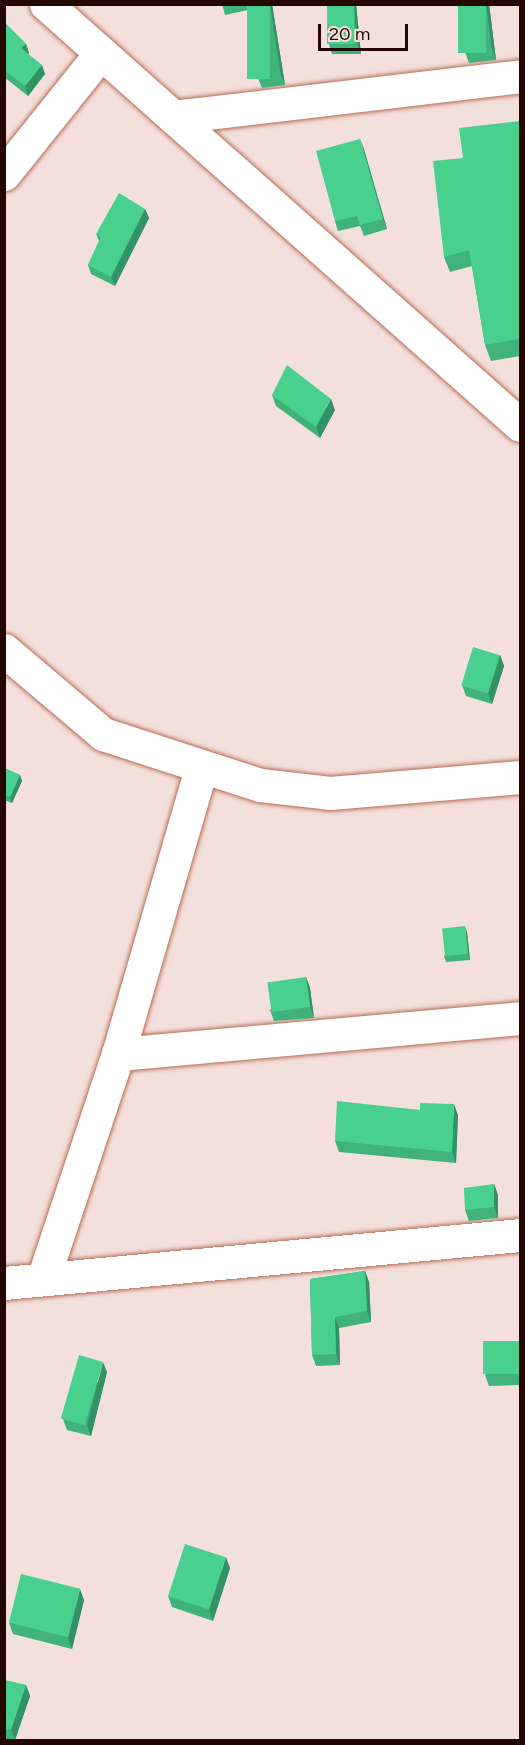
<!DOCTYPE html>
<html>
<head>
<meta charset="utf-8">
<style>
  body { margin:0 }
  #map { position:relative; width:525px; height:1745px; overflow:hidden; background:#f3e0db; font-family:Figtree,sans-serif }
  div>[style] { position:absolute }
  [style*='--x'] { left:calc(var(--x)*1px); top:calc(var(--y)*1px); width:calc(var(--w)*1px); rotate:calc(var(--a)*1deg) }
  .roads { filter:drop-shadow(0 0 2px #ba6b53) drop-shadow(0 0 2px #ba6b53) }
  .minor>* { height:33px; margin:-16.5px; padding:0 16.5px; transform-origin:16.5px; border-radius:16.5px; background:#fff }
  .wall>* { inset:0; background:#3fb37a }
  .shaded-wall>* { inset:0; background:#339263 }
  .building>* { inset:0; background:#49d08e; transform-origin:0 0 }
  span { translate:-50% -50%; white-space:nowrap; text-align:center; line-height:1.15; -webkit-text-stroke:6px #f3e0db; paint-order:stroke }
  .frame { position:absolute; inset:0; border:6px solid #250701; pointer-events:none }
  .scale { position:absolute; left:318px; top:24px; width:90px; height:27px; box-sizing:border-box; border:3px solid #250701; border-top:0; padding-left:8px; font-size:18px; line-height:21px; white-space:nowrap; color:#250701; -webkit-text-stroke:4px #f3e0db; paint-order:stroke }
</style>
</head>
<body>
<div id="map">
  <div class="roads">
    <div class="minor">
      <i style="--x:46;--y:4;--w:634;--a:41.61"></i>
      <i style="--x:173;--y:117;--w:349;--a:-6.7"></i>
      <i style="--x:4;--y:174;--w:155;--a:-51.3"></i>
      <i style="--x:4;--y:650;--w:130;--a:40.3"></i>
      <i style="--x:103;--y:734;--w:165;--a:18"></i>
      <i style="--x:260;--y:785;--w:70;--a:6.5"></i>
      <i style="--x:330;--y:793;--w:191;--a:-4.8"></i>
      <i style="--x:118;--y:1054;--w:404;--a:-5.1"></i>
      <i style="--x:43;--y:1279;--w:237;--a:-71.6"></i>
      <i style="--x:118;--y:1054;--w:298;--a:-73.8"></i>
      <i style="--x:4;--y:1283;--w:518;--a:-5.31"></i>
    </div>
  </div>
  <div class="wall">
    <i style="clip-path:polygon(222px 4px,272px 4px,285px 85px,262px 88px,258px 78px,248px 10px,225px 15px)"></i>
    <i style="clip-path:polygon(356px 4px,361px 54px,332px 54px,329px 44px)"></i>
    <i style="clip-path:polygon(458px 4px,489px 4px,496px 60px,469px 63px,465px 52px)"></i>
    <i style="clip-path:polygon(4px 22px,26px 44px,29px 53px,28px 54px,45px 74px,28px 96px,4px 77px)"></i>
    <i style="clip-path:polygon(520px 121px,520px 356px,491px 361px,485px 345px,472px 266px,450px 272px,444px 257px,463px 158px)"></i>
    <i style="clip-path:polygon(360px 139px,387px 229px,364px 236px,360px 226px,338px 231px,335px 221px)"></i>
    <i style="clip-path:polygon(145px 209px,149px 218px,115px 286px,91px 274px,88px 265px,99px 241px,96px 234px)"></i>
    <i style="clip-path:polygon(272px 395px,335px 410px,320px 438px,276px 406px)"></i>
    <i style="clip-path:polygon(500px 655px,504px 666px,492px 704px,466px 696px,462px 685px)"></i>
    <i style="clip-path:polygon(4px 768px,20px 775px,22px 781px,12px 803px,4px 800px)"></i>
    <i style="clip-path:polygon(467px 932px,470px 960px,446px 962px,444px 956px)"></i>
    <i style="clip-path:polygon(306px 977px,310px 988px,314px 1018px,274px 1021px,270px 1010px)"></i>
    <i style="clip-path:polygon(458px 1115px,456px 1163px,339px 1152px,335px 1141px)"></i>
    <i style="clip-path:polygon(494px 1184px,498px 1195px,498px 1218px,469px 1221px,465px 1210px)"></i>
    <i style="clip-path:polygon(365px 1271px,369px 1282px,371px 1322px,339px 1328px,340px 1365px,316px 1366px,312px 1355px,310px 1279px)"></i>
    <i style="clip-path:polygon(520px 1341px,520px 1385px,489px 1386px,485px 1375px)"></i>
    <i style="clip-path:polygon(107px 1372px,91px 1436px,67px 1430px,63px 1419px)"></i>
    <i style="clip-path:polygon(230px 1568px,213px 1621px,172px 1607px,168px 1596px)"></i>
    <i style="clip-path:polygon(84px 1600px,72px 1649px,13px 1634px,9px 1623px)"></i>
    <i style="clip-path:polygon(4px 1680px,26px 1685px,30px 1696px,15px 1740px,4px 1739px)"></i>
  </div>
  <div class="shaded-wall">
    <i style="clip-path:polygon(270px 4px,272px 4px,285px 85px,281px 75px)"></i>
    <i style="clip-path:polygon(354px 4px,356px 4px,361px 54px,357px 44px)"></i>
    <i style="clip-path:polygon(486px 4px,489px 4px,496px 60px,492px 49px)"></i>
    <i style="clip-path:polygon(26px 44px,29px 53px,25px 58px,21px 48px)"></i>
    <i style="clip-path:polygon(42px 65px,45px 74px,28px 96px,25px 86px)"></i>
    <i style="clip-path:polygon(360px 139px,364px 149px,387px 229px,383px 219px)"></i>
    <i style="clip-path:polygon(145px 209px,149px 218px,115px 286px,111px 277px)"></i>
    <i style="clip-path:polygon(331px 399px,335px 410px,320px 438px,316px 427px)"></i>
    <i style="clip-path:polygon(500px 655px,504px 666px,492px 704px,488px 693px)"></i>
    <i style="clip-path:polygon(20px 775px,22px 781px,12px 803px,10px 797px)"></i>
    <i style="clip-path:polygon(465px 926px,467px 932px,470px 960px,468px 954px)"></i>
    <i style="clip-path:polygon(306px 977px,310px 988px,314px 1018px,310px 1007px)"></i>
    <i style="clip-path:polygon(454px 1104px,458px 1115px,456px 1163px,452px 1152px)"></i>
    <i style="clip-path:polygon(494px 1184px,498px 1195px,498px 1218px,494px 1207px)"></i>
    <i style="clip-path:polygon(365px 1271px,369px 1282px,371px 1322px,367px 1311px)"></i>
    <i style="clip-path:polygon(335px 1317px,339px 1328px,340px 1365px,336px 1354px)"></i>
    <i style="clip-path:polygon(103px 1362px,107px 1372px,91px 1436px,87px 1425px)"></i>
    <i style="clip-path:polygon(226px 1557px,230px 1568px,213px 1621px,209px 1610px)"></i>
    <i style="clip-path:polygon(80px 1589px,84px 1600px,72px 1649px,68px 1638px)"></i>
    <i style="clip-path:polygon(26px 1685px,30px 1696px,15px 1740px,11px 1730px)"></i>
  </div>
  <div class="building">
    <i style="left:247px;top:4px;width:23px;height:75px"></i>
    <i style="left:327px;top:4px;width:27px;height:40px"></i>
    <i style="left:458px;top:4px;width:28px;height:49px"></i>
    <i style="clip-path:polygon(4px 22px,26px 44px,21px 48px,42px 65px,25px 86px,4px 70px)"></i>
    <i style="clip-path:polygon(520px 121px,520px 339px,485px 345px,469px 250px,444px 257px,433px 161px,463px 158px,459px 128px)"></i>
    <i style="clip-path:polygon(360px 139px,383px 219px,360px 225px,357px 216px,335px 221px,316px 151px)"></i>
    <i style="clip-path:polygon(119px 193px,145px 209px,111px 277px,88px 265px,101px 237px,96px 234px)"></i>
    <i style="clip-path:polygon(287px 365px,331px 399px,316px 427px,272px 395px)"></i>
    <i style="left:473px;top:647px;width:28px;height:40px;rotate:17deg"></i>
    <i style="clip-path:polygon(4px 768px,20px 775px,10px 797px,4px 795px)"></i>
    <i style="left:465px;top:926px;width:28px;height:23px;rotate:84deg"></i>
    <i style="left:306px;top:977px;width:30px;height:39px;rotate:82deg"></i>
    <i style="clip-path:polygon(337px 1101px,420px 1110px,420px 1103px,454px 1104px,452px 1152px,335px 1141px)"></i>
    <i style="clip-path:polygon(494px 1184px,494px 1207px,465px 1210px,464px 1188px)"></i>
    <i style="clip-path:polygon(365px 1271px,367px 1311px,335px 1317px,336px 1354px,312px 1355px,310px 1279px)"></i>
    <i style="left:520px;top:1341px;width:33px;height:37px;rotate:90deg"></i>
    <i style="left:79px;top:1355px;width:25px;height:66px;rotate:16deg"></i>
    <i style="left:185px;top:1544px;width:43px;height:55px;rotate:18deg"></i>
    <i style="left:21px;top:1574px;width:61px;height:50px;rotate:14deg"></i>
    <i style="clip-path:polygon(4px 1680px,26px 1685px,11px 1730px,4px 1728px)"></i>
  </div>
  <div class="frame"></div>
  <div class="scale">20 m</div>
</div>
</body>
</html>
